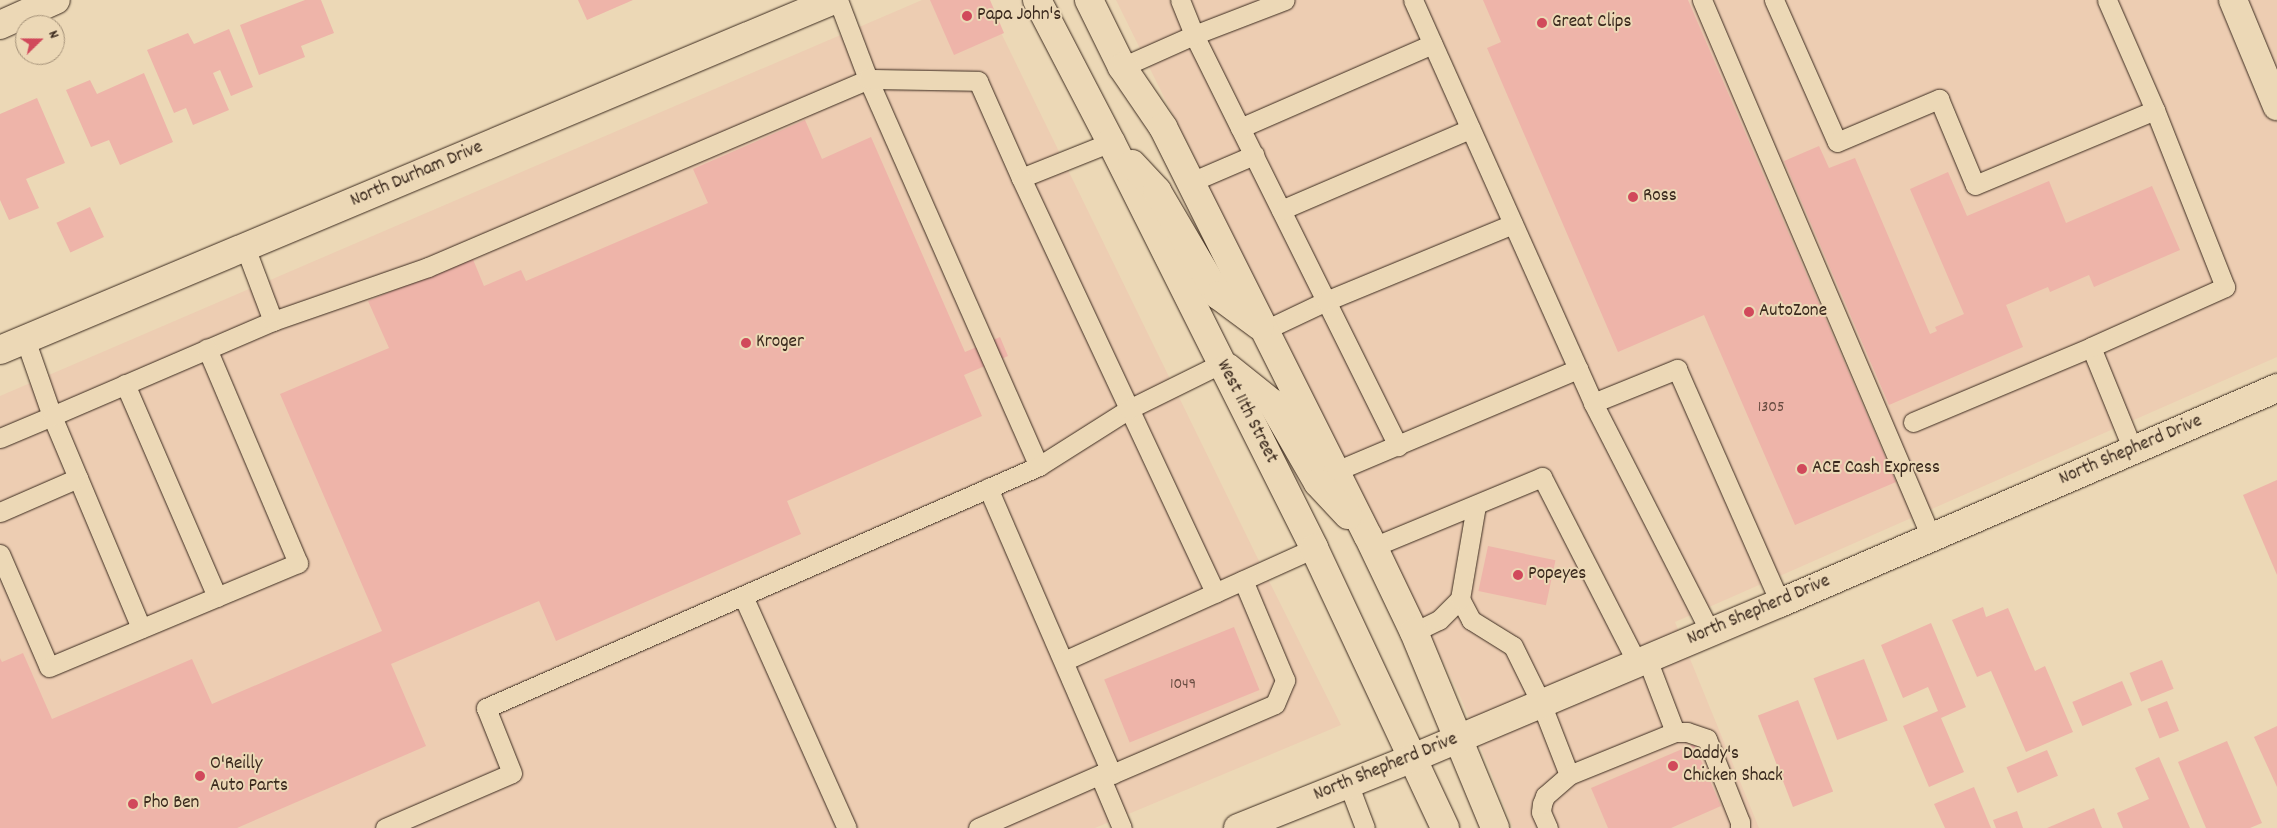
<!DOCTYPE html>
<html>
<head>
<meta charset="utf-8">
<style>
  body { margin:0 }
  #map { position:relative; width:2277px; height:828px; overflow:hidden; background:#ecd8b6; font-family:Dekko,sans-serif }
  div>[style] { position:absolute }
  [style*='--x'] { left:calc(var(--x)*1px); top:calc(var(--y)*1px); width:calc(var(--w)*1px); rotate:calc(var(--a)*1deg) }
  .built>* { inset:0; background:#edcdb2 }
  .building>* { inset:0; background:#eeb4a9; transform-origin:0 0 }
  .roads { filter:drop-shadow(0 0 1px #3b2a1e) drop-shadow(0 0 1px #3b2a1e) }
  .lane>* { height:19px; margin:-9.5px; padding:0 9.5px; transform-origin:9.5px; border-radius:9.5px; background:#ecd8b6 }
  .street>* { height:28px; margin:-14px; padding:0 14px; transform-origin:14px; border-radius:14px; background:#ecd8b6 }
  .secondary>* { height:28px; margin:-14px; padding:0 14px; transform-origin:14px; border-radius:14px; background:#ecd8b6 }
  .primary>* { height:28px; margin:-14px; padding:0 14px; transform-origin:14px; border-radius:14px; background:#ecd8b6 }
  .dots>* { width:14px; height:14px; translate:-50% -50%; box-sizing:border-box; border:2px solid #ecd8b6; border-radius:50% }
  span { translate:-50% -50%; white-space:nowrap; text-align:center; line-height:1.15; -webkit-text-stroke:4px #ecd8b6; paint-order:stroke }
  .number-label { font-size:16px; color:#684c41 }
  .number-label span { -webkit-text-stroke-width:0 }
  .poi-label { font-size:19px; color:#3b2a1e }
  .left { translate:0 -50%; text-align:left }
  .street-label { font-size:19px; color:#3b2a1e }
  .north { position:absolute; left:15px; top:15px; width:50px; height:50px; box-sizing:border-box; background:#ecd8b6; border:1px solid #a59279; border-radius:50%; rotate:68deg; font-size:14px; font-weight:700; line-height:20px; text-align:center; color:#3b2a1e }
  .north::after { content:''; display:block; margin:auto; width:18px; height:22px; background:#d1495b; clip-path:polygon(50% 0,100% 100%,50% 72%,0 100%) }
</style>
</head>
<body>
<div id="map">
  <div class="built">
    <i style="clip-path:polygon(922px 0,985px 0,1257px 557px,1341px 725px,1095px 828px,0 828px,0 396px)"></i>
    <i style="clip-path:polygon(1116px 0,2277px 0,2277px 357px,1675px 622px,1759px 828px,1513px 828px,1460px 696px)"></i>
  </div>
  <div class="building">
    <i style="clip-path:polygon(305px 0,321px 0,334px 33px,301px 46px,305px 57px,259px 75px,240px 25px)"></i>
    <i style="clip-path:polygon(578px 0,633px 0,587px 20px)"></i>
    <i style="clip-path:polygon(930px 0,990px 0,1004px 33px,954px 55px)"></i>
    <i style="clip-path:polygon(1483px 0,1688px 0,1896px 482px,1795px 525px,1704px 315px,1618px 352px,1487px 48px,1501px 42px)"></i>
    <i style="clip-path:polygon(229px 29px,253px 87px,231px 96px,220px 70px,213px 73px,229px 110px,193px 125px,186px 108px,174px 113px,147px 50px,188px 33px,194px 44px)"></i>
    <i style="clip-path:polygon(144px 73px,173px 142px,120px 165px,109px 140px,91px 147px,66px 90px,90px 80px,97px 94px)"></i>
    <i style="clip-path:polygon(37px 98px,65px 163px,26px 179px,39px 208px,9px 220px,0 200px,0 114px)"></i>
    <i style="clip-path:polygon(805px 120px,822px 159px,871px 137px,965px 352px,1000px 337px,1008px 356px,964px 375px,982px 416px,787px 501px,801px 534px,556px 641px,539px 601px,391px 664px,426px 746px,237px 828px,0 828px,0 658px,2px 662px,23px 653px,52px 719px,192px 659px,212px 704px,382px 631px,280px 394px,389px 348px,368px 301px,472px 257px,484px 286px,521px 270px,526px 281px,708px 203px,693px 169px)"></i>
    <i style="clip-path:polygon(1819px 146px,1829px 168px,1855px 158px,1930px 334px,1937px 331px,1935px 327px,1964px 314px,1910px 189px,1948px 172px,1967px 216px,2049px 181px,2066px 223px,2152px 186px,2180px 250px,2094px 287px,2089px 275px,2050px 292px,2048px 287px,2006px 305px,2023px 347px,1889px 405px,1784px 161px)"></i>
    <i style="left:90px;top:207px;width:33px;height:37px;rotate:65deg"></i>
    <i style="clip-path:polygon(2277px 480px,2277px 575px,2243px 495px)"></i>
    <i style="left:1488px;top:546px;width:69px;height:46px;rotate:12deg"></i>
    <i style="clip-path:polygon(1983px 607px,1986px 617px,2008px 608px,2035px 671px,2045px 666px,2073px 732px,2026px 752px,1991px 671px,1977px 677px,1952px 620px)"></i>
    <i style="clip-path:polygon(1931px 623px,1966px 707px,1941px 718px,1964px 772px,1929px 787px,1903px 726px,1938px 711px,1928px 687px,1903px 698px,1881px 645px)"></i>
    <i style="left:1234px;top:627px;width:68px;height:140px;rotate:68deg"></i>
    <i style="left:1864px;top:659px;width:66px;height:54px;rotate:69deg"></i>
    <i style="left:2162px;top:660px;width:31px;height:35px;rotate:68deg"></i>
    <i style="left:2122px;top:681px;width:26px;height:54px;rotate:67deg"></i>
    <i style="left:1798px;top:700px;width:98px;height:43px;rotate:69deg"></i>
    <i style="left:2167px;top:701px;width:32px;height:21px;rotate:68deg"></i>
    <i style="clip-path:polygon(2277px 726px,2277px 787px,2254px 737px)"></i>
    <i style="clip-path:polygon(2227px 741px,2262px 823px,2250px 828px,2206px 828px,2178px 762px)"></i>
    <i style="clip-path:polygon(1694px 744px,1721px 806px,1671px 828px,1608px 828px,1591px 788px)"></i>
    <i style="left:2047px;top:750px;width:28px;height:44px;rotate:67deg"></i>
    <i style="clip-path:polygon(2159px 757px,2190px 828px,2123px 828px,2117px 813px,2149px 799px,2135px 768px)"></i>
    <i style="clip-path:polygon(1974px 787px,1991px 828px,1945px 828px,1934px 804px)"></i>
    <i style="clip-path:polygon(2094px 808px,2102px 828px,2047px 828px)"></i>
    <i style="clip-path:polygon(2017px 811px,2023px 828px,1996px 828px,1993px 820px)"></i>
  </div>
  <div class="roads">
    <div class="lane">
      <i style="--x:838;--y:0;--w:85;--a:69.2"></i>
      <i style="--x:868;--y:79;--w:423;--a:66.2"></i>
      <i style="--x:1180;--y:0;--w:38;--a:68"></i>
      <i style="--x:1194;--y:35;--w:459;--a:63.6"></i>
      <i style="--x:1413;--y:0;--w:441;--a:65.9"></i>
      <i style="--x:1593;--y:403;--w:257;--a:62.9"></i>
      <i style="--x:1702;--y:0;--w:584;--a:66.9"></i>
      <i style="--x:1774;--y:0;--w:155;--a:66.1"></i>
      <i style="--x:1837;--y:142;--w:111;--a:-22.9"></i>
      <i style="--x:1939;--y:99;--w:93;--a:67.3"></i>
      <i style="--x:1975;--y:185;--w:195;--a:-22.6"></i>
      <i style="--x:2155;--y:110;--w:120;--a:-113.6"></i>
      <i style="--x:1122;--y:67;--w:79;--a:-24"></i>
      <i style="--x:1194;--y:35;--w:97;--a:-21"></i>
      <i style="--x:1240;--y:128;--w:210;--a:-23.6"></i>
      <i style="--x:1021;--y:178;--w:97;--a:-21.8"></i>
      <i style="--x:1191;--y:182;--w:69;--a:-23.2"></i>
      <i style="--x:1281;--y:210;--w:206;--a:-23.2"></i>
      <i style="--x:245;--y:247;--w:79;--a:69.3"></i>
      <i style="--x:1265;--y:330;--w:68;--a:-25.4"></i>
      <i style="--x:1326;--y:301;--w:202;--a:-22.4"></i>
      <i style="--x:125;--y:384;--w:232;--a:66.6"></i>
      <i style="--x:1593;--y:403;--w:91;--a:-22"></i>
      <i style="--x:1677;--y:369;--w:256;--a:66.2"></i>
      <i style="--x:1913;--y:422;--w:193;--a:-22.8"></i>
      <i style="--x:0;--y:438;--w:56;--a:-22.9"></i>
      <i style="--x:52;--y:416;--w:82;--a:-109.3"></i>
      <i style="--x:2133;--y:450;--w:111;--a:-112.2"></i>
      <i style="--x:2091;--y:347;--w:147;--a:-24.1"></i>
      <i style="--x:2225;--y:287;--w:190;--a:-111.6"></i>
      <i style="--x:1336;--y:471;--w:263;--a:-22.9"></i>
      <i style="--x:78;--y:478;--w:163;--a:67.2"></i>
      <i style="--x:988;--y:488;--w:312;--a:66.6"></i>
      <i style="--x:1112;--y:774;--w:177;--a:-23.2"></i>
      <i style="--x:1275;--y:704;--w:26;--a:-67"></i>
      <i style="--x:1285;--y:680;--w:108;--a:-112.8"></i>
      <i style="--x:0;--y:512;--w:85;--a:-23.6"></i>
      <i style="--x:78;--y:478;--w:67;--a:-112.8"></i>
      <i style="--x:52;--y:416;--w:241;--a:-23.3"></i>
      <i style="--x:273;--y:321;--w:164;--a:-19.2"></i>
      <i style="--x:428;--y:267;--w:478;--a:-23.1"></i>
      <i style="--x:868;--y:79;--w:110;--a:1"></i>
      <i style="--x:978;--y:81;--w:106;--a:66.1"></i>
      <i style="--x:1021;--y:178;--w:458;--a:64.9"></i>
      <i style="--x:1373;--y:547;--w:183;--a:-22.5"></i>
      <i style="--x:1542;--y:477;--w:209;--a:62.9"></i>
      <i style="--x:0;--y:554;--w:123;--a:66.6"></i>
      <i style="--x:49;--y:667;--w:270;--a:-22.7"></i>
      <i style="--x:298;--y:563;--w:233;--a:-113"></i>
      <i style="--x:743;--y:596;--w:254;--a:65.9"></i>
      <i style="--x:1460;--y:599;--w:24;--a:62"></i>
      <i style="--x:1471;--y:620;--w:49;--a:31.8"></i>
      <i style="--x:1513;--y:646;--w:64;--a:63.8"></i>
      <i style="--x:1541;--y:703;--w:77;--a:68.7"></i>
      <i style="--x:1414;--y:632;--w:28;--a:-26"></i>
      <i style="--x:1439;--y:620;--w:30;--a:-45"></i>
      <i style="--x:1460;--y:599;--w:95;--a:-80.3"></i>
      <i style="--x:1647;--y:659;--w:78;--a:69"></i>
      <i style="--x:1064;--y:661;--w:274;--a:-24.3"></i>
      <i style="--x:1100;--y:776;--w:56;--a:67.1"></i>
      <i style="--x:1348;--y:783;--w:48;--a:69.3"></i>
      <i style="--x:385;--y:828;--w:138;--a:-23.4"></i>
      <i style="--x:512;--y:773;--w:70;--a:-111.8"></i>
      <i style="--x:486;--y:708;--w:604;--a:-23.63"></i>
      <i style="--x:1039;--y:466;--w:107;--a:-32.3"></i>
      <i style="--x:1129;--y:409;--w:104;--a:-26.3"></i>
      <i style="--x:978;--y:828;--w:144;--a:-23.7"></i>
      <i style="--x:1548;--y:828;--w:17;--a:-114"></i>
      <i style="--x:1541;--y:812;--w:8;--a:-83"></i>
      <i style="--x:1542;--y:804;--w:9;--a:-69"></i>
      <i style="--x:1545;--y:796;--w:32;--a:-41"></i>
      <i style="--x:1569;--y:775;--w:114;--a:-22.1"></i>
      <i style="--x:1675;--y:732;--w:12;--a:0"></i>
      <i style="--x:1687;--y:732;--w:21;--a:19"></i>
      <i style="--x:1707;--y:739;--w:89;--a:68.3"></i>
      <i style="--x:1740;--y:822;--w:6;--a:90"></i>
    </div>
    <div class="street">
      <i style="--x:2233;--y:0;--w:115;--a:67.5"></i>
      <i style="--x:0;--y:25;--w:61;--a:-24.1"></i>
    </div>
    <div class="secondary">
      <i style="--x:1037;--y:0;--w:160;--a:62.5"></i>
      <i style="--x:1111;--y:142;--w:454;--a:63.4"></i>
      <i style="--x:1314;--y:548;--w:309;--a:64.9"></i>
      <i style="--x:1089;--y:0;--w:75;--a:63.8"></i>
      <i style="--x:1122;--y:67;--w:73;--a:55.7"></i>
      <i style="--x:1163;--y:127;--w:457;--a:63.4"></i>
      <i style="--x:1368;--y:536;--w:106;--a:64.4"></i>
      <i style="--x:1414;--y:632;--w:212;--a:67.5"></i>
      <i style="--x:1132;--y:164;--w:37;--a:47"></i>
      <i style="--x:1157;--y:191;--w:121;--a:59.6"></i>
      <i style="--x:1218;--y:295;--w:52;--a:36.4"></i>
      <i style="--x:1227;--y:367;--w:58;--a:38.7"></i>
      <i style="--x:1272;--y:403;--w:92;--a:60.1"></i>
      <i style="--x:1318;--y:483;--w:44;--a:46.8"></i>
    </div>
    <div class="primary">
      <i style="--x:0;--y:350;--w:904;--a:-22.77"></i>
      <i style="--x:1238;--y:828;--w:188;--a:-21.8"></i>
      <i style="--x:1413;--y:758;--w:398;--a:-22.9"></i>
      <i style="--x:1780;--y:603;--w:542;--a:-23.39"></i>
    </div>
  </div>
  <div class="dots">
    <i style="left:967px;top:16px;background:#d1495b"></i>
    <i style="left:1542px;top:23px;background:#d1495b"></i>
    <i style="left:1633px;top:197px;background:#d1495b"></i>
    <i style="left:1749px;top:312px;background:#d1495b"></i>
    <i style="left:746px;top:343px;background:#d1495b"></i>
    <i style="left:1802px;top:469px;background:#d1495b"></i>
    <i style="left:1518px;top:575px;background:#d1495b"></i>
    <i style="left:1673px;top:766px;background:#d1495b"></i>
    <i style="left:200px;top:776px;background:#d1495b"></i>
    <i style="left:133px;top:804px;background:#d1495b"></i>
  </div>
  <div class="number-label">
    <span style="left:1771px;top:408px">1305</span>
    <span style="left:1183px;top:685px">1049</span>
  </div>
  <div class="poi-label">
    <span class="left" style="left:977px;top:16px">Papa John's</span>
    <span class="left" style="left:1552px;top:23px">Great Clips</span>
    <span class="left" style="left:1643px;top:197px">Ross</span>
    <span class="left" style="left:1759px;top:312px">AutoZone</span>
    <span class="left" style="left:756px;top:343px">Kroger</span>
    <span class="left" style="left:1812px;top:469px">ACE Cash Express</span>
    <span class="left" style="left:1528px;top:575px">Popeyes</span>
    <span class="left" style="left:1683px;top:766px">Daddy's<br>Chicken Shack</span>
    <span class="left" style="left:210px;top:776px">O'Reilly<br>Auto Parts</span>
    <span class="left" style="left:143px;top:804px">Pho Ben</span>
  </div>
  <div class="street-label">
    <span style="left:417px;top:175px;rotate:-23deg">North Durham Drive</span>
    <span style="left:1246px;top:412px;rotate:63deg">West 11th Street</span>
    <span style="left:2131px;top:451px;rotate:-23deg">North Shepherd Drive</span>
    <span style="left:1759px;top:611px;rotate:-23deg">North Shepherd Drive</span>
    <span style="left:1386px;top:768px;rotate:-22deg">North Shepherd Drive</span>
  </div>
  <div class="north">N</div>
</div>
</body>
</html>
